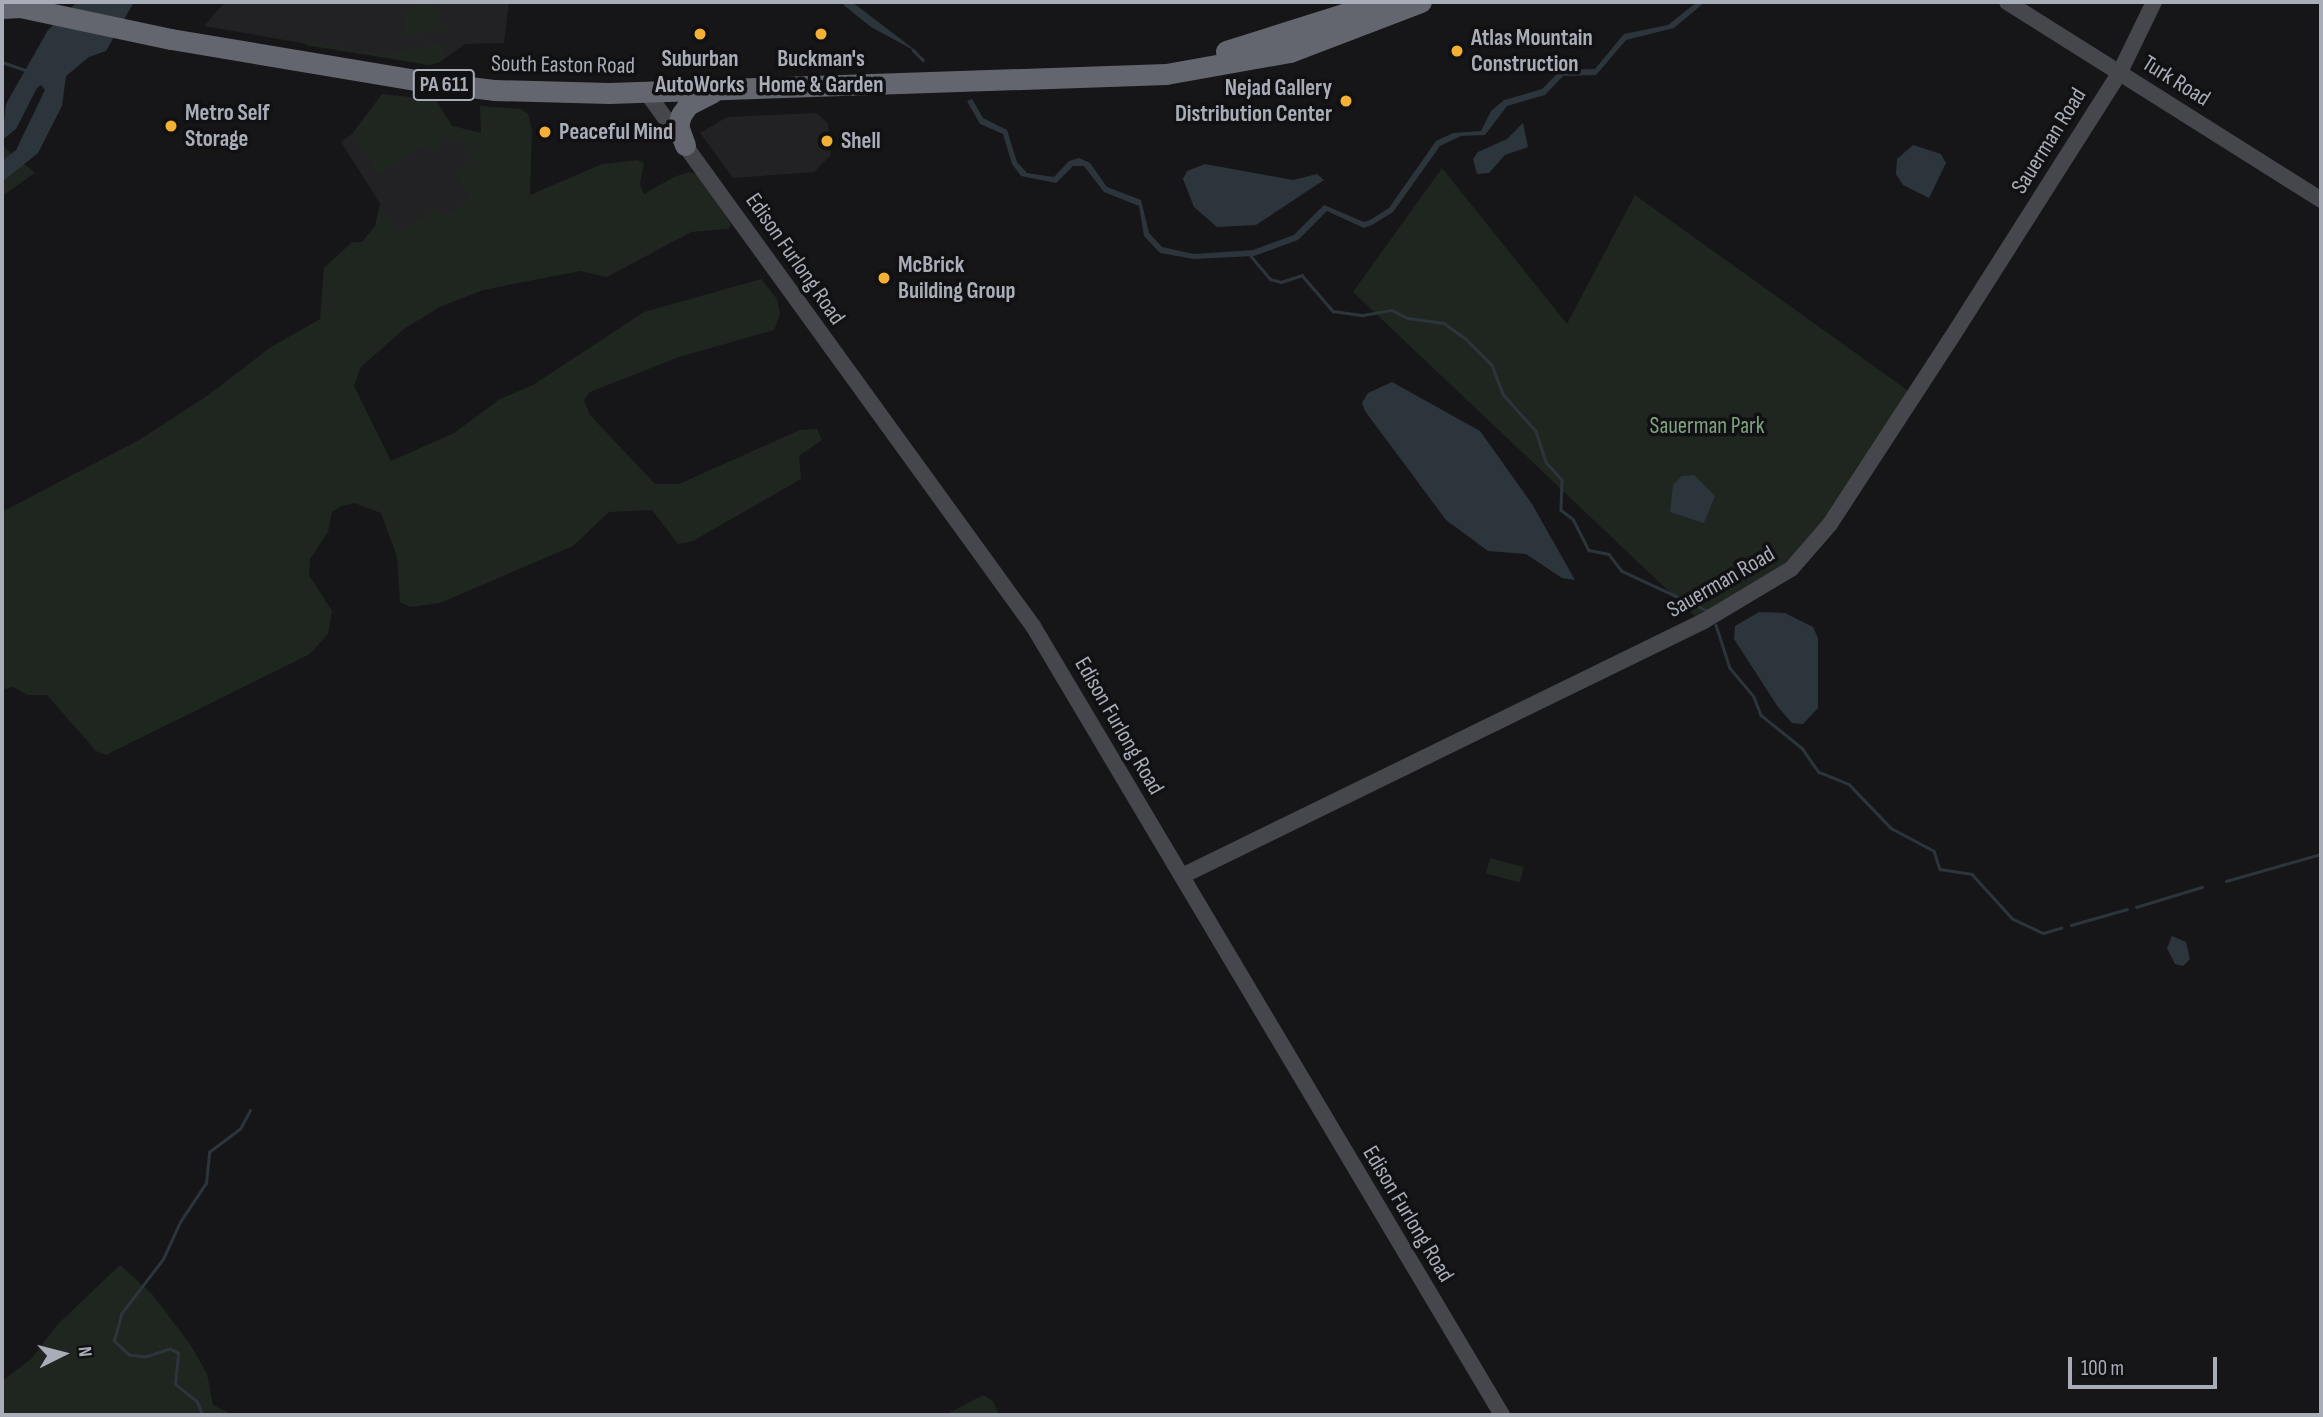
<!DOCTYPE html>
<html>
<head>
<meta charset="utf-8">
<style>
  body { margin:0 }
  #map { position:relative; width:2323px; height:1417px; overflow:hidden; background:#161618; font-family:"Sofia Sans Condensed",sans-serif }
  div>[style] { position:absolute }
  [style*='--x'] { left:calc(var(--x)*1px); top:calc(var(--y)*1px); width:calc(var(--w)*1px); rotate:calc(var(--a)*1deg) }
  .built>* { inset:0; background:#222225 }
  .green>* { inset:0; background:#1e261f; transform-origin:0 0 }
  .water>* { inset:0; background:#2c353c }
  .stream>* { height:2.5px; margin:-1.25px; padding:0 1.25px; transform-origin:1.25px; border-radius:1.25px; background:#2c353c }
  .secondary>* { height:16px; margin:-8px; padding:0 8px; transform-origin:8px; border-radius:8px; background:#45474d }
  .highway>* { height:21px; margin:-10.5px; padding:0 10.5px; transform-origin:10.5px; border-radius:10.5px; background:#63666e }
  .dots>* { width:19px; height:19px; translate:-50% -50%; box-sizing:border-box; border:4px solid #111113; border-radius:50% }
  span { translate:-50% -50%; white-space:nowrap; text-align:center; line-height:1.15; -webkit-text-stroke:7px #111113; paint-order:stroke }
  .shield-label span { padding:2px 5px; background:#111113; border:2px solid; border-radius:5px; -webkit-text-stroke-width:0 }
  .shield-label { font-size:21px; color:#a8adb8; font-weight:700 }
  .poi-label { font-size:23px; color:#a8adb8; font-weight:700 }
  .left { translate:0 -50%; text-align:left }
  .right { translate:-100% -50%; text-align:right }
  .street-label { font-size:23px; color:#a8adb8 }
  .park-label { font-size:23px; color:#7fa381 }
  .frame { position:absolute; inset:0; border:4px solid #a8adb8; pointer-events:none }
  .north { position:absolute; left:28px; top:1319px; width:70px; height:70px; -webkit-text-stroke:5px #111113; paint-order:stroke; rotate:84deg; font-size:19px; font-weight:700; line-height:28px; text-align:center; color:#a8adb8 }
  .north::after { content:''; display:block; margin:auto; width:24px; height:32px; background:#a8adb8; clip-path:polygon(50% 0,100% 100%,50% 72%,0 100%) }
  .scale { position:absolute; left:2068px; top:1357px; width:149px; height:32px; box-sizing:border-box; border:4px solid #a8adb8; border-top:0; padding-left:9px; font-size:21px; line-height:24px; white-space:nowrap; color:#a8adb8; -webkit-text-stroke:5px #111113; paint-order:stroke }
</style>
</head>
<body>
<div id="map">
  <div class="built">
    <i style="clip-path:polygon(225px 2px,278px 3px,509px 2px,504px 43px,465px 44px,440px 62px,429px 65px,204px 26px)"></i>
    <i style="clip-path:polygon(382px 94px,436px 100px,452px 126px,481px 133px,490px 195px,412px 254px,341px 142px,357px 130px)"></i>
    <i style="clip-path:polygon(816px 113px,828px 123px,831px 155px,814px 172px,733px 178px,700px 133px,727px 117px)"></i>
  </div>
  <div class="green">
    <i style="clip-path:polygon(416px 2px,434px 2px,433px 9px,440px 10px,439px 24px,449px 25px,450px 30px,403px 35px,406px 8px,416px 9px)"></i>
    <i style="clip-path:polygon(306px 40px,386px 55px,438px 44px,447px 54px,440px 62px,429px 65px,305px 45px)"></i>
    <i style="clip-path:polygon(382px 94px,436px 100px,452px 126px,481px 133px,480px 106px,521px 109px,528px 114px,532px 130px,530px 195px,602px 164px,637px 160px,644px 163px,640px 184px,644px 194px,674px 177px,689px 172px,700px 175px,731px 224px,728px 229px,691px 232px,607px 277px,580px 271px,483px 290px,440px 307px,405px 328px,361px 367px,354px 386px,391px 461px,454px 433px,500px 399px,533px 385px,644px 312px,761px 279px,777px 299px,780px 314px,774px 330px,679px 357px,590px 392px,584px 400px,590px 415px,655px 484px,679px 484px,800px 430px,817px 429px,822px 440px,799px 456px,801px 479px,693px 541px,678px 544px,652px 510px,609px 512px,573px 546px,440px 603px,410px 607px,400px 602px,397px 557px,381px 513px,354px 503px,342px 506px,332px 512px,328px 532px,310px 559px,309px 575px,332px 611px,328px 634px,310px 654px,116px 750px,106px 755px,96px 751px,47px 695px,28px 695px,13px 687px,2px 690px,2px 512px,139px 440px,207px 396px,271px 347px,320px 319px,324px 268px,352px 242px,362px 242px,375px 226px,380px 204px,399px 232px,436px 208px,444px 216px,469px 200px,454px 170px,470px 162px,469px 154px,461px 142px,452px 144px,446px 137px,433px 153px,427px 144px,378px 174px,352px 134px)"></i>
    <i style="clip-path:polygon(2px 145px,35px 173px,2px 196px)"></i>
    <i style="clip-path:polygon(1442px 168px,1567px 324px,1635px 195px,1910px 392px,1818px 532px,1763px 584px,1698px 619px,1353px 292px)"></i>
    <i style="left:1490px;top:858px;width:35px;height:16px;rotate:15deg"></i>
    <i style="clip-path:polygon(120px 1265px,152px 1294px,190px 1344px,207px 1374px,213px 1405px,233px 1415px,2px 1415px,2px 1381px,31px 1359px,58px 1324px)"></i>
    <i style="clip-path:polygon(983px 1395px,993px 1401px,999px 1415px,945px 1415px)"></i>
  </div>
  <div class="water">
    <i style="clip-path:polygon(77px 2px,134px 2px,106px 51px,89px 57px,66px 76px,62px 106px,38px 153px,2px 182px,2px 161px,16px 150px,45px 90px,41px 85px,37px 88px,16px 129px,2px 140px,6px 104px,48px 30px)"></i>
    <i style="clip-path:polygon(840px 2px,852px 2px,919px 53px,871px 27px)"></i>
    <i style="clip-path:polygon(1697px 2px,1705px 2px,1674px 28px,1626px 40px,1596px 75px,1563px 76px,1545px 95px,1507px 106px,1485px 135px,1461px 136px,1440px 146px,1393px 212px,1372px 225px,1364px 228px,1327px 211px,1298px 240px,1254px 256px,1194px 259px,1160px 253px,1144px 236px,1139px 206px,1104px 192px,1084px 166px,1073px 166px,1056px 183px,1021px 176px,1012px 164px,1003px 134px,980px 124px,967px 101px,972px 99px,983px 118px,1007px 130px,1017px 162px,1027px 173px,1054px 177px,1069px 161px,1079px 158px,1090px 163px,1107px 187px,1141px 200px,1149px 233px,1162px 247px,1194px 254px,1253px 250px,1294px 235px,1324px 205px,1364px 222px,1370px 220px,1389px 208px,1436px 141px,1453px 133px,1481px 131px,1491px 111px,1504px 100px,1542px 89px,1561px 70px,1595px 69px,1624px 34px,1668px 25px)"></i>
    <i style="clip-path:polygon(1523px 123px,1528px 147px,1505px 155px,1489px 173px,1477px 174px,1473px 159px,1478px 152px,1507px 139px)"></i>
    <i style="clip-path:polygon(1913px 145px,1941px 154px,1946px 163px,1929px 198px,1903px 185px,1896px 174px,1897px 159px)"></i>
    <i style="clip-path:polygon(1205px 164px,1293px 180px,1317px 174px,1324px 180px,1256px 225px,1217px 227px,1194px 207px,1183px 179px,1187px 171px)"></i>
    <i style="clip-path:polygon(1392px 382px,1480px 431px,1532px 504px,1575px 580px,1562px 578px,1526px 554px,1488px 551px,1446px 520px,1365px 411px,1362px 403px,1368px 393px)"></i>
    <i style="clip-path:polygon(1694px 475px,1715px 496px,1704px 523px,1670px 512px,1673px 485px,1682px 476px)"></i>
    <i style="clip-path:polygon(1759px 612px,1785px 613px,1813px 627px,1818px 638px,1818px 708px,1803px 724px,1792px 723px,1778px 707px,1734px 639px,1735px 626px)"></i>
    <i style="clip-path:polygon(2172px 936px,2186px 942px,2190px 959px,2183px 966px,2175px 964px,2167px 948px)"></i>
  </div>
  <div class="stream">
    <i style="--x:913;--y:50;--w:14;--a:45"></i>
    <i style="--x:2;--y:62;--w:28;--a:19"></i>
    <i style="--x:1251;--y:256;--w:30;--a:50"></i>
    <i style="--x:1270;--y:279;--w:11;--a:15"></i>
    <i style="--x:1281;--y:282;--w:22;--a:-18"></i>
    <i style="--x:1302;--y:275;--w:48;--a:49.3"></i>
    <i style="--x:1333;--y:311;--w:30;--a:8"></i>
    <i style="--x:1363;--y:315;--w:29;--a:-10"></i>
    <i style="--x:1392;--y:310;--w:18;--a:27"></i>
    <i style="--x:1408;--y:318;--w:36;--a:8"></i>
    <i style="--x:1444;--y:323;--w:26;--a:36"></i>
    <i style="--x:1465;--y:338;--w:38;--a:45"></i>
    <i style="--x:1492;--y:365;--w:31;--a:69"></i>
    <i style="--x:1503;--y:394;--w:50;--a:48.3"></i>
    <i style="--x:1536;--y:431;--w:33;--a:72"></i>
    <i style="--x:1546;--y:462;--w:24;--a:48"></i>
    <i style="--x:1562;--y:480;--w:30;--a:92"></i>
    <i style="--x:1561;--y:510;--w:15;--a:37"></i>
    <i style="--x:1573;--y:519;--w:35;--a:63"></i>
    <i style="--x:1589;--y:550;--w:20;--a:11"></i>
    <i style="--x:1609;--y:554;--w:21;--a:53"></i>
    <i style="--x:1622;--y:571;--w:93;--a:24.9"></i>
    <i style="--x:1716;--y:625;--w:45;--a:72"></i>
    <i style="--x:1730;--y:668;--w:38;--a:50"></i>
    <i style="--x:1754;--y:697;--w:19;--a:69"></i>
    <i style="--x:1761;--y:715;--w:53;--a:38.8"></i>
    <i style="--x:1802;--y:748;--w:29;--a:55"></i>
    <i style="--x:1819;--y:772;--w:32;--a:22"></i>
    <i style="--x:1849;--y:784;--w:61;--a:46.3"></i>
    <i style="--x:1891;--y:828;--w:49;--a:28.1"></i>
    <i style="--x:1934;--y:851;--w:19;--a:72"></i>
    <i style="--x:1940;--y:869;--w:32;--a:9"></i>
    <i style="--x:1972;--y:874;--w:61;--a:47.7"></i>
    <i style="--x:2013;--y:919;--w:33;--a:25"></i>
    <i style="--x:2043;--y:933;--w:19;--a:-16"></i>
    <i style="--x:2226;--y:881;--w:99;--a:-15.9"></i>
    <i style="--x:2136;--y:907;--w:69;--a:-16.9"></i>
    <i style="--x:2071;--y:925;--w:58;--a:-15.9"></i>
    <i style="--x:108;--y:1415;--w:18;--a:0"></i>
    <i style="--x:202;--y:1415;--w:14;--a:-111"></i>
    <i style="--x:197;--y:1402;--w:28;--a:-141"></i>
    <i style="--x:175;--y:1384;--w:31;--a:-84"></i>
    <i style="--x:178;--y:1353;--w:9;--a:-153"></i>
    <i style="--x:170;--y:1349;--w:26;--a:162"></i>
    <i style="--x:145;--y:1357;--w:16;--a:-173"></i>
    <i style="--x:129;--y:1355;--w:21;--a:-137"></i>
    <i style="--x:114;--y:1341;--w:28;--a:-75"></i>
    <i style="--x:121;--y:1314;--w:69;--a:-52.6"></i>
    <i style="--x:163;--y:1259;--w:41;--a:-65.3"></i>
    <i style="--x:180;--y:1222;--w:47;--a:-56.3"></i>
    <i style="--x:206;--y:1183;--w:31;--a:-84"></i>
    <i style="--x:209;--y:1152;--w:39;--a:-37"></i>
    <i style="--x:240;--y:1129;--w:21;--a:-62"></i>
  </div>
  <div class="secondary">
    <i style="--x:2007;--y:2;--w:371;--a:32.2"></i>
    <i style="--x:647;--y:93;--w:658;--a:54.09"></i>
    <i style="--x:1033;--y:626;--w:918;--a:59.27"></i>
    <i style="--x:1182;--y:876;--w:581;--a:-26.04"></i>
    <i style="--x:1704;--y:621;--w:101;--a:-30.9"></i>
    <i style="--x:1791;--y:569;--w:60;--a:-49.1"></i>
    <i style="--x:1830;--y:524;--w:220;--a:-56.9"></i>
    <i style="--x:1950;--y:340;--w:317;--a:-57.6"></i>
    <i style="--x:2120;--y:72;--w:78;--a:-64.1"></i>
  </div>
  <div class="highway">
    <i style="--x:2;--y:8;--w:18;--a:-3"></i>
    <i style="--x:20;--y:7;--w:154;--a:12"></i>
    <i style="--x:171;--y:39;--w:261;--a:9.5"></i>
    <i style="--x:428;--y:82;--w:66;--a:6.9"></i>
    <i style="--x:494;--y:90;--w:115;--a:1.5"></i>
    <i style="--x:609;--y:93;--w:557;--a:-1.95"></i>
    <i style="--x:1166;--y:74;--w:126;--a:-10.1"></i>
    <i style="--x:1290;--y:52;--w:140;--a:-20.9"></i>
    <i style="--x:1226;--y:51;--w:163;--a:-17.5"></i>
    <i style="--x:685;--y:145;--w:20;--a:-110"></i>
    <i style="--x:678;--y:126;--w:11;--a:-75"></i>
    <i style="--x:681;--y:115;--w:12;--a:-55"></i>
    <i style="--x:688;--y:105;--w:27;--a:-27"></i>
  </div>
  <div class="dots">
    <i style="left:700px;top:34px;background:#f2b134"></i>
    <i style="left:821px;top:34px;background:#f2b134"></i>
    <i style="left:1457px;top:51px;background:#f2b134"></i>
    <i style="left:1346px;top:101px;background:#f2b134"></i>
    <i style="left:171px;top:126px;background:#f2b134"></i>
    <i style="left:545px;top:132px;background:#f2b134"></i>
    <i style="left:827px;top:141px;background:#f2b134"></i>
    <i style="left:884px;top:278px;background:#f2b134"></i>
  </div>
  <div class="shield-label">
    <span style="left:444px;top:85px">PA 611</span>
  </div>
  <div class="poi-label">
    <span class="left" style="left:1471px;top:51px">Atlas Mountain<br>Construction</span>
    <span style="left:700px;top:72px">Suburban<br>AutoWorks</span>
    <span style="left:821px;top:72px">Buckman's<br>Home &amp; Garden</span>
    <span class="right" style="left:1332px;top:101px">Nejad Gallery<br>Distribution Center</span>
    <span class="left" style="left:185px;top:126px">Metro Self<br>Storage</span>
    <span class="left" style="left:559px;top:132px">Peaceful Mind</span>
    <span class="left" style="left:841px;top:141px">Shell</span>
    <span class="left" style="left:898px;top:278px">McBrick<br>Building Group</span>
  </div>
  <div class="street-label">
    <span style="left:563px;top:65px;rotate:1deg">South Easton Road</span>
    <span style="left:2176px;top:81px;rotate:32deg">Turk Road</span>
    <span style="left:2049px;top:141px;rotate:-58deg">Sauerman Road</span>
    <span style="left:795px;top:259px;rotate:55deg">Edison Furlong Road</span>
    <span style="left:1721px;top:582px;rotate:-30deg">Sauerman Road</span>
    <span style="left:1119px;top:726px;rotate:60deg">Edison Furlong Road</span>
    <span style="left:1408px;top:1214px;rotate:59deg">Edison Furlong Road</span>
  </div>
  <div class="park-label">
    <span style="left:1707px;top:426px">Sauerman Park</span>
  </div>
  <div class="frame"></div>
  <div class="north">N</div>
  <div class="scale">100 m</div>
</div>
</body>
</html>
